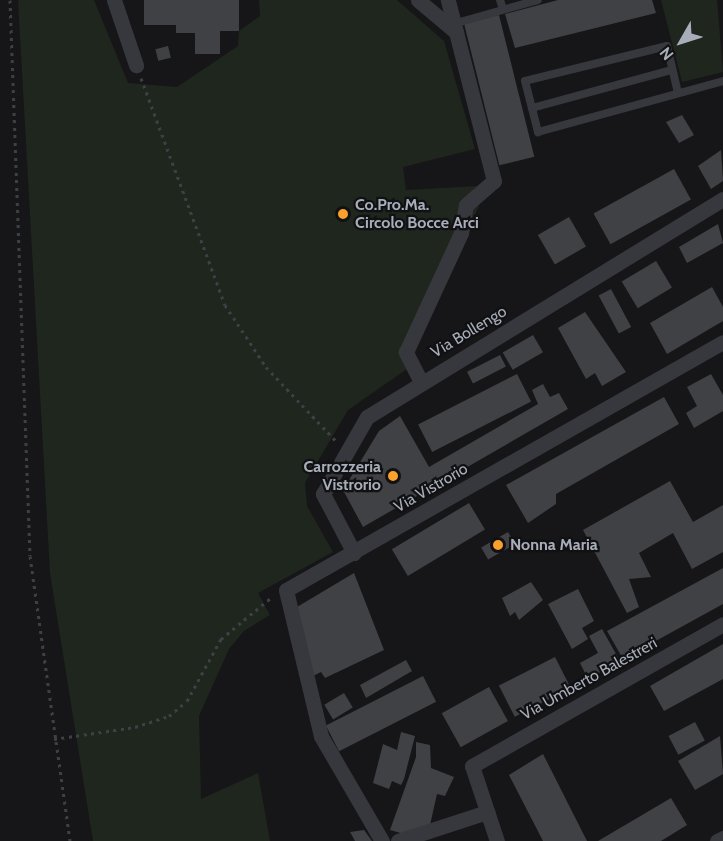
<!DOCTYPE html>
<html>
<head>
<meta charset="utf-8">
<style>
  body { margin:0 }
  #map { position:relative; width:723px; height:841px; overflow:hidden; background:#161618; font-family:Cabin,sans-serif }
  div>[style] { position:absolute }
  [style*='--x'] { left:calc(var(--x)*1px); top:calc(var(--y)*1px); width:calc(var(--w)*1px); rotate:calc(var(--a)*1deg) }
  .green>* { inset:0; background:#1e261e }
  .building>* { inset:0; background:#404145; transform-origin:0 0 }
  .path>* { height:3px; margin-top:-1.5px; transform-origin:0; background:repeating-linear-gradient(90deg,#3d4044 0 3px,transparent 0 7.5px) }
  .lane>* { height:8px; margin:-4px; padding:0 4px; transform-origin:4px; border-radius:4px; background:#37383d }
  .street>* { height:15px; margin:-7.5px; padding:0 7.5px; transform-origin:7.5px; border-radius:7.5px; background:#37383d }
  .dots>* { width:16px; height:16px; translate:-50% -50%; box-sizing:border-box; border:3px solid #111113; border-radius:50% }
  span { translate:-50% -50%; white-space:nowrap; text-align:center; line-height:1.15; -webkit-text-stroke:4.5px #111113; paint-order:stroke }
  .poi-label { font-size:16px; color:#a7aeb9; font-weight:700 }
  .left { translate:0 -50%; text-align:left }
  .right { translate:-100% -50%; text-align:right }
  .street-label { font-size:16px; color:#a7aeb9 }
  .north { position:absolute; left:651px; top:12px; width:60px; height:60px; -webkit-text-stroke:4px #111113; paint-order:stroke; rotate:231deg; font-size:16px; font-weight:700; line-height:24px; text-align:center; color:#a7aeb9 }
  .north::after { content:''; display:block; margin:auto; width:21px; height:27px; background:#a7aeb9; clip-path:polygon(50% 0,100% 100%,50% 72%,0 100%) }
</style>
</head>
<body>
<div id="map">
  <div class="green">
    <i style="clip-path:polygon(18px 0,94px 0,128px 83px,177px 87px,238px 46px,239px 31px,260px 16px,259px 0,397px 0,444px 41px,475px 149px,403px 167px,406px 190px,478px 186px,481px 201px,407px 369px,348px 410px,305px 483px,307px 506px,333px 552px,258px 593px,270px 615px,244px 631px,229px 649px,199px 716px,201px 799px,258px 773px,270px 841px,93px 841px,50px 573px)"></i>
    <i style="clip-path:polygon(661px 0,717px 0,723px 72px,682px 82px)"></i>
  </div>
  <div class="building">
    <i style="clip-path:polygon(144px 0,239px 0,239px 31px,220px 31px,220px 54px,195px 54px,195px 33px,176px 33px,176px 25px,144px 25px)"></i>
    <i style="clip-path:polygon(558px 0,652px 0,656px 13px,515px 48px,505px 14px)"></i>
    <i style="left:499px;top:15px;width:146px;height:36px;rotate:76deg"></i>
    <i style="left:168px;top:46px;width:12px;height:13px;rotate:76deg"></i>
    <i style="clip-path:polygon(682px 115px,694px 135px,679px 143px,666px 122px)"></i>
    <i style="clip-path:polygon(721px 150px,723px 181px,711px 189px,698px 166px)"></i>
    <i style="left:674px;top:169px;width:35px;height:92px;rotate:61deg"></i>
    <i style="left:569px;top:217px;width:34px;height:36px;rotate:60deg"></i>
    <i style="clip-path:polygon(718px 224px,723px 243px,687px 263px,679px 247px)"></i>
    <i style="left:656px;top:261px;width:31px;height:40px;rotate:59deg"></i>
    <i style="clip-path:polygon(712px 287px,723px 307px,723px 321px,667px 354px,650px 323px)"></i>
    <i style="left:611px;top:289px;width:43px;height:14px;rotate:62deg"></i>
    <i style="clip-path:polygon(585px 312px,626px 372px,602px 386px,595px 373px,586px 379px,558px 328px)"></i>
    <i style="left:533px;top:335px;width:20px;height:35px;rotate:60deg"></i>
    <i style="left:500px;top:355px;width:13px;height:37px;rotate:63deg"></i>
    <i style="left:517px;top:374px;width:31px;height:111px;rotate:63deg"></i>
    <i style="clip-path:polygon(711px 374px,723px 395px,723px 411px,694px 428px,686px 413px,697px 406px,687px 387px)"></i>
    <i style="clip-path:polygon(543px 384px,550px 397px,559px 393px,568px 409px,363px 527px,343px 490px,379px 431px,400px 416px,429px 467px,538px 404px,532px 390px)"></i>
    <i style="clip-path:polygon(664px 397px,679px 424px,556px 494px,556px 504px,528px 523px,506px 485px)"></i>
    <i style="clip-path:polygon(670px 481px,693px 522px,723px 505px,723px 552px,692px 569px,673px 533px,639px 553px,651px 577px,629px 579px,639px 607px,627px 613px,583px 530px)"></i>
    <i style="left:469px;top:503px;width:31px;height:90px;rotate:59deg"></i>
    <i style="left:508px;top:532px;width:14px;height:31px;rotate:60deg"></i>
    <i style="clip-path:polygon(723px 568px,723px 604px,623px 659px,607px 631px)"></i>
    <i style="clip-path:polygon(354px 573px,384px 650px,325px 678px,321px 672px,313px 676px,297px 607px)"></i>
    <i style="clip-path:polygon(531px 582px,543px 600px,519px 620px,515px 612px,510px 616px,502px 598px)"></i>
    <i style="clip-path:polygon(578px 589px,594px 621px,582px 628px,588px 639px,572px 649px,548px 604px)"></i>
    <i style="clip-path:polygon(602px 629px,620px 661px,588px 679px,580px 663px,598px 653px,589px 636px)"></i>
    <i style="clip-path:polygon(723px 644px,723px 679px,664px 711px,650px 686px)"></i>
    <i style="left:555px;top:657px;width:35px;height:63px;rotate:63deg"></i>
    <i style="clip-path:polygon(406px 660px,412px 671px,366px 698px,360px 685px)"></i>
    <i style="left:423px;top:676px;width:29px;height:109px;rotate:63deg"></i>
    <i style="left:489px;top:687px;width:39px;height:54px;rotate:61deg"></i>
    <i style="left:344px;top:693px;width:17px;height:23px;rotate:59deg"></i>
    <i style="left:695px;top:722px;width:21px;height:30px;rotate:62deg"></i>
    <i style="clip-path:polygon(401px 732px,415px 736px,404px 779px,401px 785px,392px 781px,389px 789px,373px 783px,383px 744px,397px 750px)"></i>
    <i style="clip-path:polygon(720px 736px,723px 774px,695px 790px,678px 761px)"></i>
    <i style="clip-path:polygon(416px 742px,430px 745px,431px 768px,454px 777px,445px 796px,437px 794px,430px 825px,404px 834px,390px 830px,416px 757px)"></i>
    <i style="clip-path:polygon(543px 754px,587px 841px,543px 841px,509px 775px)"></i>
    <i style="clip-path:polygon(671px 798px,687px 825px,661px 841px,598px 841px)"></i>
    <i style="clip-path:polygon(364px 830px,372px 841px,355px 841px,350px 832px)"></i>
  </div>
  <div class="path">
    <i style="--x:10;--y:0;--w:556;--a:87.94"></i>
    <i style="--x:30;--y:556;--w:288;--a:82"></i>
    <i style="--x:141;--y:78;--w:242;--a:69.7"></i>
    <i style="--x:225;--y:305;--w:74;--a:56.5"></i>
    <i style="--x:266;--y:367;--w:102;--a:46.6"></i>
    <i style="--x:54;--y:739;--w:82;--a:-8.4"></i>
    <i style="--x:135;--y:727;--w:36;--a:-18"></i>
    <i style="--x:169;--y:716;--w:23;--a:-40"></i>
    <i style="--x:187;--y:701;--w:71;--a:-61.3"></i>
    <i style="--x:221;--y:639;--w:67;--a:-39.6"></i>
  </div>
  <div class="lane">
    <i style="--x:500;--y:0;--w:9;--a:72"></i>
    <i style="--x:453;--y:24;--w:88;--a:-15.8"></i>
    <i style="--x:678;--y:93;--w:48;--a:-103.2"></i>
    <i style="--x:667;--y:46;--w:146;--a:166.2"></i>
    <i style="--x:525;--y:81;--w:53;--a:75.7"></i>
    <i style="--x:538;--y:132;--w:192;--a:-15.4"></i>
    <i style="--x:532;--y:108;--w:145;--a:-15.2"></i>
  </div>
  <div class="street">
    <i style="--x:114;--y:0;--w:69;--a:71.3"></i>
    <i style="--x:418;--y:0;--w:50;--a:40.1"></i>
    <i style="--x:421;--y:382;--w:34;--a:-117"></i>
    <i style="--x:406;--y:352;--w:131;--a:-65.2"></i>
    <i style="--x:461;--y:233;--w:28;--a:-80"></i>
    <i style="--x:466;--y:205;--w:37;--a:-41"></i>
    <i style="--x:494;--y:181;--w:187;--a:-104.3"></i>
    <i style="--x:354;--y:553;--w:67;--a:-117.7"></i>
    <i style="--x:323;--y:494;--w:89;--a:-60.3"></i>
    <i style="--x:367;--y:417;--w:417;--a:-31.5"></i>
    <i style="--x:382;--y:841;--w:121;--a:-120.2"></i>
    <i style="--x:321;--y:736;--w:150;--a:-103.5"></i>
    <i style="--x:286;--y:590;--w:502;--a:-29.58"></i>
    <i style="--x:398;--y:841;--w:94;--a:-18"></i>
    <i style="--x:497;--y:841;--w:79;--a:-108.4"></i>
    <i style="--x:472;--y:766;--w:288;--a:-29.5"></i>
    <i style="--x:717;--y:841;--w:7;--a:-27"></i>
  </div>
  <div class="dots">
    <i style="left:343px;top:214px;background:#faa02c"></i>
    <i style="left:393px;top:476px;background:#faa02c"></i>
    <i style="left:498px;top:545px;background:#faa02c"></i>
  </div>
  <div class="poi-label">
    <span class="left" style="left:355px;top:214px">Co.Pro.Ma.<br>Circolo Bocce Arci</span>
    <span class="right" style="left:381px;top:476px">Carrozzeria<br>Vistrorio</span>
    <span class="left" style="left:510px;top:545px">Nonna Maria</span>
  </div>
  <div class="street-label">
    <span style="left:469px;top:332px;rotate:-31deg">Via Bollengo</span>
    <span style="left:431px;top:488px;rotate:-30deg">Via Vistrorio</span>
    <span style="left:589px;top:679px;rotate:-29deg">Via Umberto Balestreri</span>
  </div>
  <div class="north">N</div>
</div>
</body>
</html>
